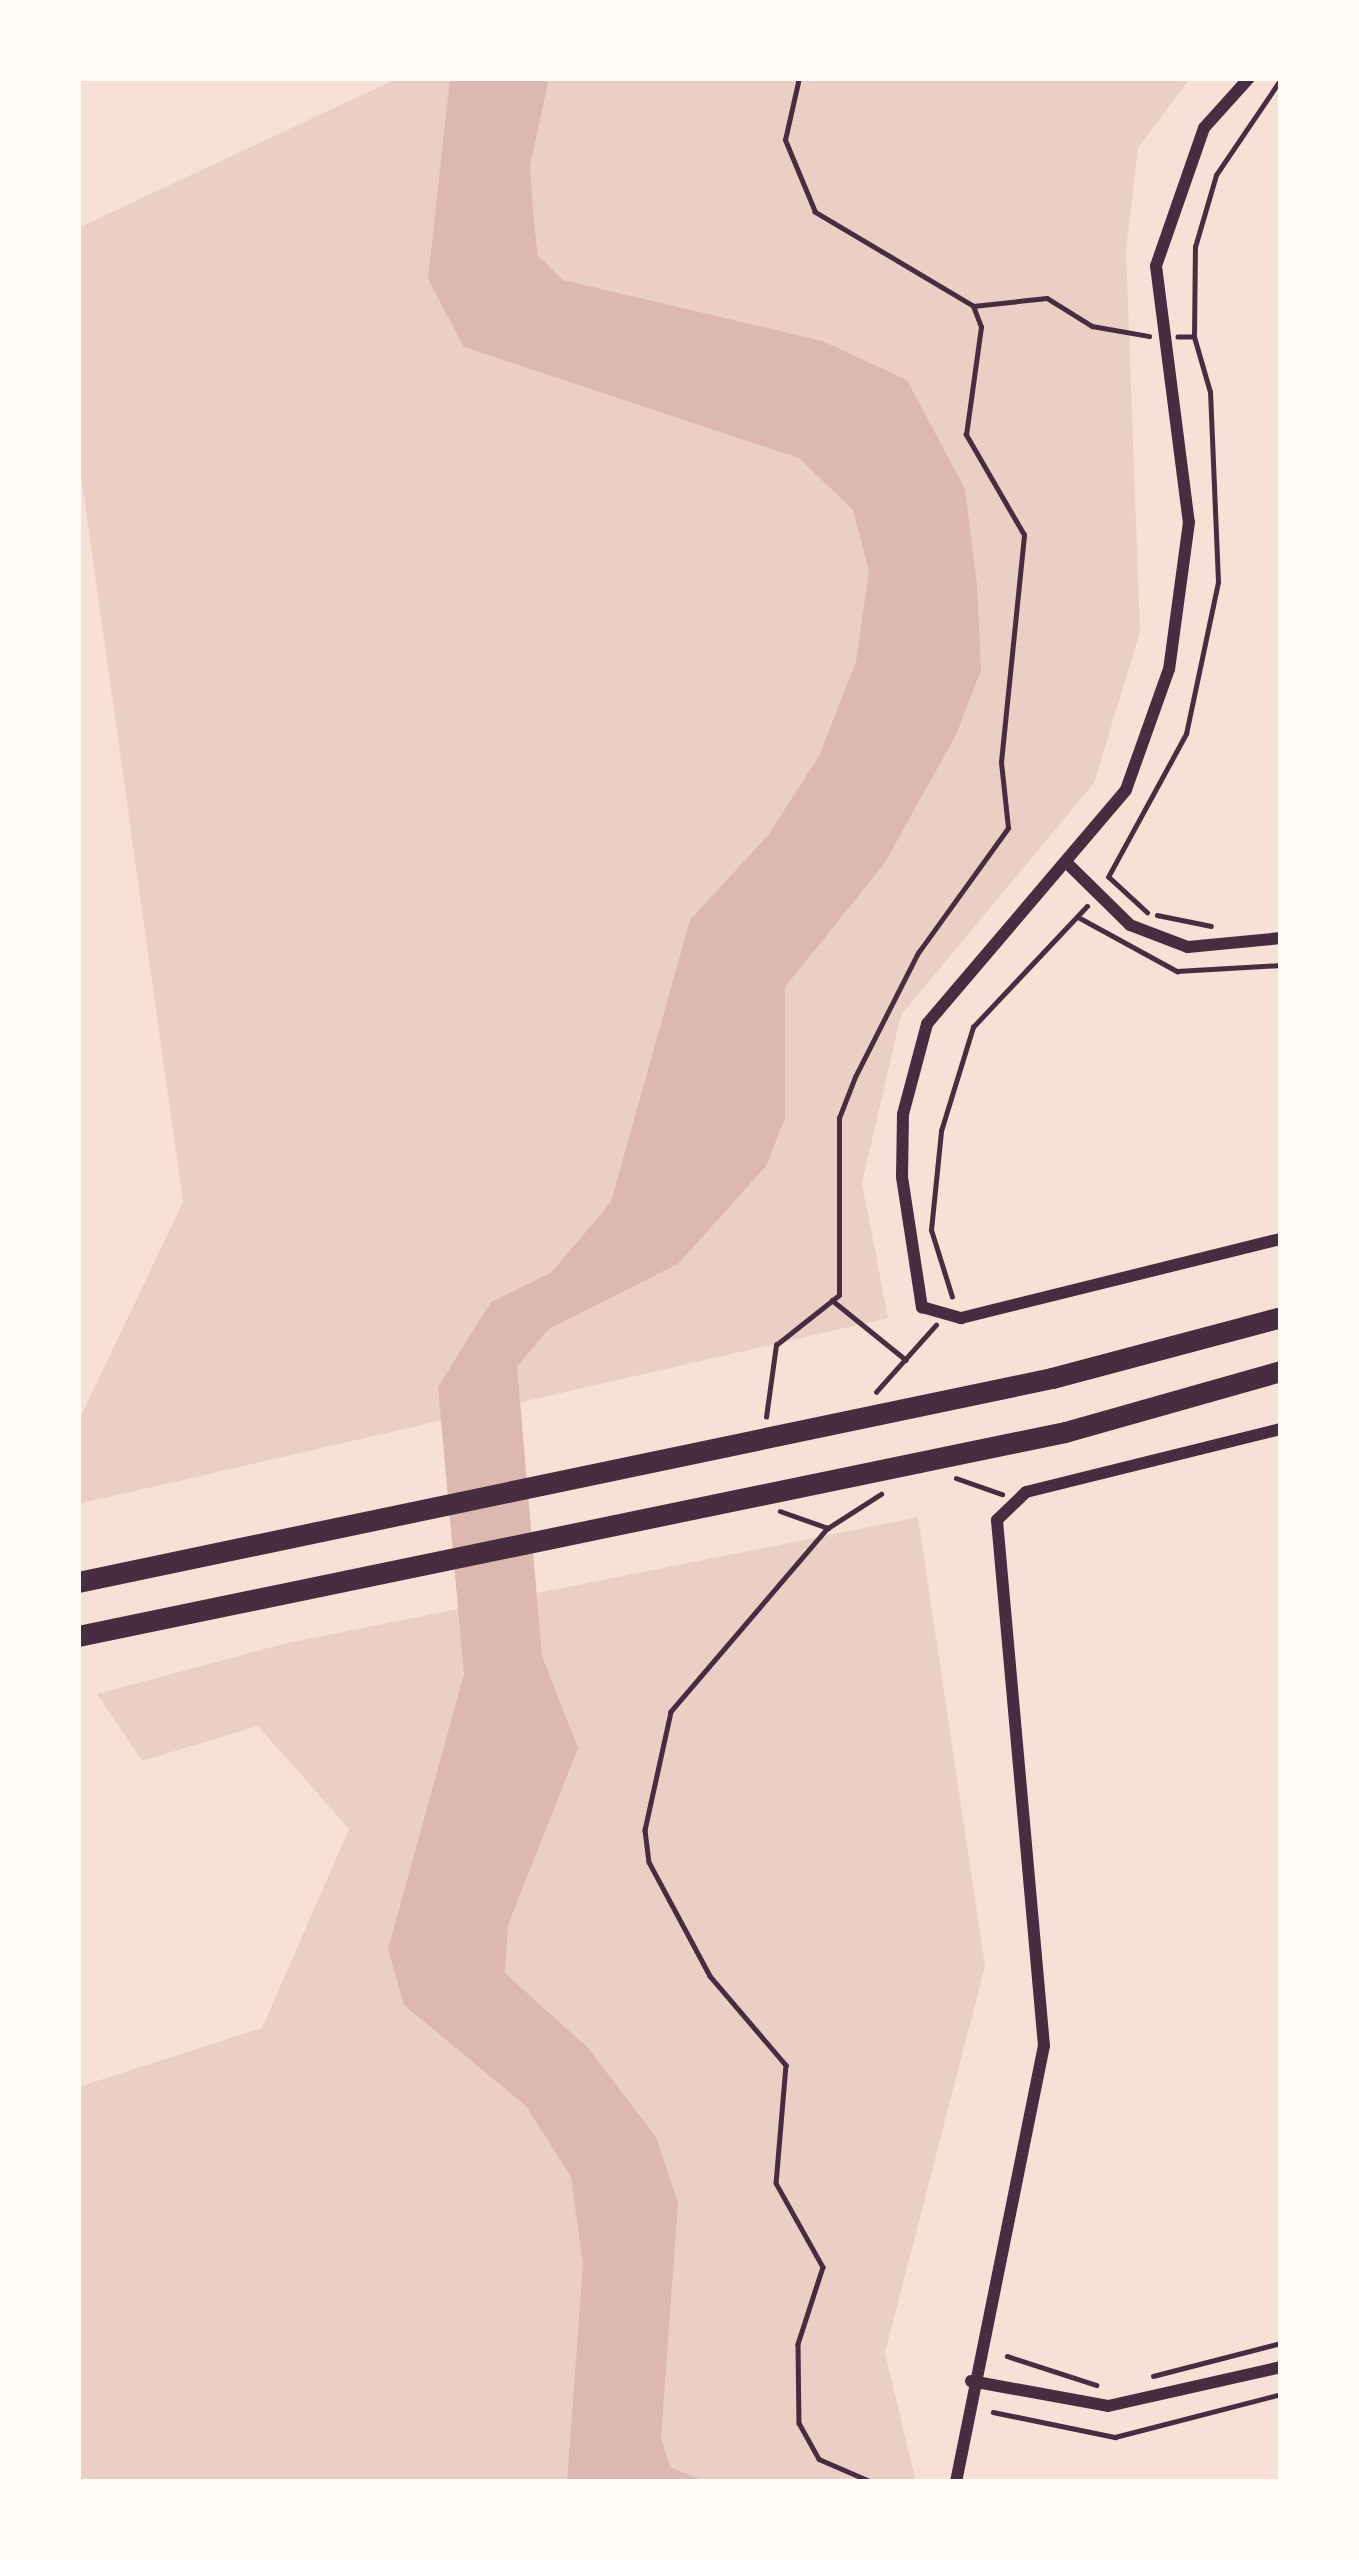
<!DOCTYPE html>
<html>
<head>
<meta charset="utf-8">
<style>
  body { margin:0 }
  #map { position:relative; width:1359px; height:2560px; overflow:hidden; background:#f7e1d7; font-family:"Noto Serif",serif }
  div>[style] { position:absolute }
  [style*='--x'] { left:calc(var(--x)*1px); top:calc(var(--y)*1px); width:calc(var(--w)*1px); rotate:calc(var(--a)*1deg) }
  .green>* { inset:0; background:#ebcfc5 }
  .water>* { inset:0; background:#dcb8b0 }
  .path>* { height:4.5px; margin:-2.25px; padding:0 2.25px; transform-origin:2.25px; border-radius:2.25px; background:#4a2c40 }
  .minor>* { height:12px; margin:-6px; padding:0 6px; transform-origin:6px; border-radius:6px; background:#4a2c40 }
  .trunk>* { height:21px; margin:-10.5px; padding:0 10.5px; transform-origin:10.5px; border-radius:10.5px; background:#4a2c40 }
  span { translate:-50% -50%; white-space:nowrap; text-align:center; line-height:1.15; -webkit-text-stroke:10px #fffaf5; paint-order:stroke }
  .frame { position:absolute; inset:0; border:81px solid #fffaf5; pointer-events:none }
</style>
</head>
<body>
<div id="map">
  <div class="green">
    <i style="clip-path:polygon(398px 78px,1190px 78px,1138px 148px,1126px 250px,1140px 632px,1094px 783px,901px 1015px,862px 1183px,888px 1318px,78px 1504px,78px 1422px,183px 1202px,78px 454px,78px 228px)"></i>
    <i style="clip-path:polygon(918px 1517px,985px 1966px,885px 2353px,916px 2482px,78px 2482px,78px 2087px,262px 2028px,349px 1829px,258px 1726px,142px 1761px,97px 1694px,287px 1643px)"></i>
  </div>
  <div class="water">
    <i style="clip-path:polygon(450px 78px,549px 78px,530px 166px,534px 223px,538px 256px,563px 280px,822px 341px,907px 380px,965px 489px,977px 585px,981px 670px,956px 735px,884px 864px,785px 987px,785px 1118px,766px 1166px,679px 1263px,549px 1329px,517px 1366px,542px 1656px,578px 1748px,508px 1925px,505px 1973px,588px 2048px,656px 2137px,678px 2203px,661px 2438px,670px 2467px,707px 2482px,567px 2482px,583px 2264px,571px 2177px,526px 2106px,404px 2005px,388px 1949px,464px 1674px,438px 1387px,491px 1302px,552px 1272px,611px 1202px,690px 920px,769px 834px,819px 756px,856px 662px,869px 571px,853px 510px,799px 458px,464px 347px,428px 279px)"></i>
  </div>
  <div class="path">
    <i style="--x:973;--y:306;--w:74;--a:-6.2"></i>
    <i style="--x:1047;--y:298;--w:53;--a:31.9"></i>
    <i style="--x:1092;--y:326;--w:58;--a:10"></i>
    <i style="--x:1194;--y:337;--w:90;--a:-89.4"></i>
    <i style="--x:1195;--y:247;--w:75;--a:-73.7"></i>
    <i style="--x:1216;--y:175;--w:116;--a:-55.9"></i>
    <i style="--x:1108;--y:877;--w:163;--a:-61.4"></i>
    <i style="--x:1186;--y:734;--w:155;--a:-78.1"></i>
    <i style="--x:1218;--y:582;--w:190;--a:-92.4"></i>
    <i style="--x:1210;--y:392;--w:57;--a:-106.2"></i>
    <i style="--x:1194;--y:337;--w:16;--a:180"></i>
    <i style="--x:1109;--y:877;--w:52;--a:42.6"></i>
    <i style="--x:1157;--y:915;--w:55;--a:11.5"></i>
    <i style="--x:1080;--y:918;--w:111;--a:28.7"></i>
    <i style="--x:1177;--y:971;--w:104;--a:-3.3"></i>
    <i style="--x:952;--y:1297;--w:70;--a:-107.4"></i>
    <i style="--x:931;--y:1230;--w:100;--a:-84.2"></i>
    <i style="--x:941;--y:1131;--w:109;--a:-72.9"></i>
    <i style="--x:973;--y:1027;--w:166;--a:-46.7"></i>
    <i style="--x:832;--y:1300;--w:95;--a:39"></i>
    <i style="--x:876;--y:1392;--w:90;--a:-48.2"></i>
    <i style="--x:766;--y:1417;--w:73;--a:-82.1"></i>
    <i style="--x:776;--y:1345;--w:80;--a:-38.4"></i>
    <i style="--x:839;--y:1295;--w:177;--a:-90"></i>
    <i style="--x:839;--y:1118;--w:44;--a:-68.7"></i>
    <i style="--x:855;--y:1077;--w:139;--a:-63.1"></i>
    <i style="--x:918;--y:953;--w:154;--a:-54.2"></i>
    <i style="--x:1008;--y:828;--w:66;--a:-96.1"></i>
    <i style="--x:1001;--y:762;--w:228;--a:-84.2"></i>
    <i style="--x:1024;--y:535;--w:116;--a:-120.1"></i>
    <i style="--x:966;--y:435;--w:109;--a:-82.1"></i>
    <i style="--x:981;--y:327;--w:22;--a:-111"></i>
    <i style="--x:973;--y:306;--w:184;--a:-149.3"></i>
    <i style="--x:815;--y:212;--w:78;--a:-112.6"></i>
    <i style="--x:785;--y:140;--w:64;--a:-77.3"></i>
    <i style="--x:956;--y:1478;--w:49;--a:19.2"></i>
    <i style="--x:780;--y:1511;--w:51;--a:19.5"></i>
    <i style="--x:828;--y:1528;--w:63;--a:-32.7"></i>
    <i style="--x:828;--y:1528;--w:242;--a:130.5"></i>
    <i style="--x:671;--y:1712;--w:121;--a:102.4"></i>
    <i style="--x:645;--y:1830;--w:32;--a:83"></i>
    <i style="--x:649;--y:1862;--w:129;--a:61.8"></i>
    <i style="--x:710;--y:1976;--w:117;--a:49.5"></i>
    <i style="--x:786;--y:2065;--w:118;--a:94.8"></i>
    <i style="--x:776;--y:2183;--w:96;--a:60.8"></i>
    <i style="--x:823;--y:2267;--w:81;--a:108"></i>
    <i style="--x:798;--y:2344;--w:79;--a:89.3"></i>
    <i style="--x:799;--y:2423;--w:41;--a:60.9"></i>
    <i style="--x:819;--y:2459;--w:58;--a:23.5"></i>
    <i style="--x:1007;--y:2356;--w:94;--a:18"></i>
    <i style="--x:1153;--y:2376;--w:132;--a:-14.5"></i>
    <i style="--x:993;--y:2412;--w:125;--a:11.6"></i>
    <i style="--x:1115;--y:2437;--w:171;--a:-14.5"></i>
  </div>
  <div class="minor">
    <i style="--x:1249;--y:78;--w:67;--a:132"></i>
    <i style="--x:1204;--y:128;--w:146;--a:109.2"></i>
    <i style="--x:1156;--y:266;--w:258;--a:82.7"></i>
    <i style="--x:1189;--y:522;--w:148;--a:97.7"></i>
    <i style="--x:1169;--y:669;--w:128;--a:109.6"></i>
    <i style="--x:1126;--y:790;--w:307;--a:130.4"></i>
    <i style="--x:927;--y:1024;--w:93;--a:104.9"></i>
    <i style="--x:903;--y:1114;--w:63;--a:90.9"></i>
    <i style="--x:902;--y:1177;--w:132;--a:81.3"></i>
    <i style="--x:922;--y:1307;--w:41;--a:15.8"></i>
    <i style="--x:961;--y:1318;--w:330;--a:-13.9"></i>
    <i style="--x:1068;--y:864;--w:87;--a:44.5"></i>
    <i style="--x:1130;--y:925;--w:62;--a:20.8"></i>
    <i style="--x:1188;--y:947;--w:93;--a:-5.5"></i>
    <i style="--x:971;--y:2381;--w:139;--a:10.3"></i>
    <i style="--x:1108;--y:2406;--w:177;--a:-12.7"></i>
    <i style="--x:956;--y:2482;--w:445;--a:-78.6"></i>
    <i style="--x:1044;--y:2046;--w:528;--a:-95.11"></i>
    <i style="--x:997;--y:1520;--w:40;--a:-44"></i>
    <i style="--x:1026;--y:1492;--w:263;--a:-13.9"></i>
  </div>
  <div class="trunk">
    <i style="--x:78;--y:1582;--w:995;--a:-11.83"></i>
    <i style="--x:1052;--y:1378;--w:237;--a:-14.9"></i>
    <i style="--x:78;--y:1636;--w:1008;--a:-11.68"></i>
    <i style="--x:1065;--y:1432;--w:224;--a:-15.8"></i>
  </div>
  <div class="frame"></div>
</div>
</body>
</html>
